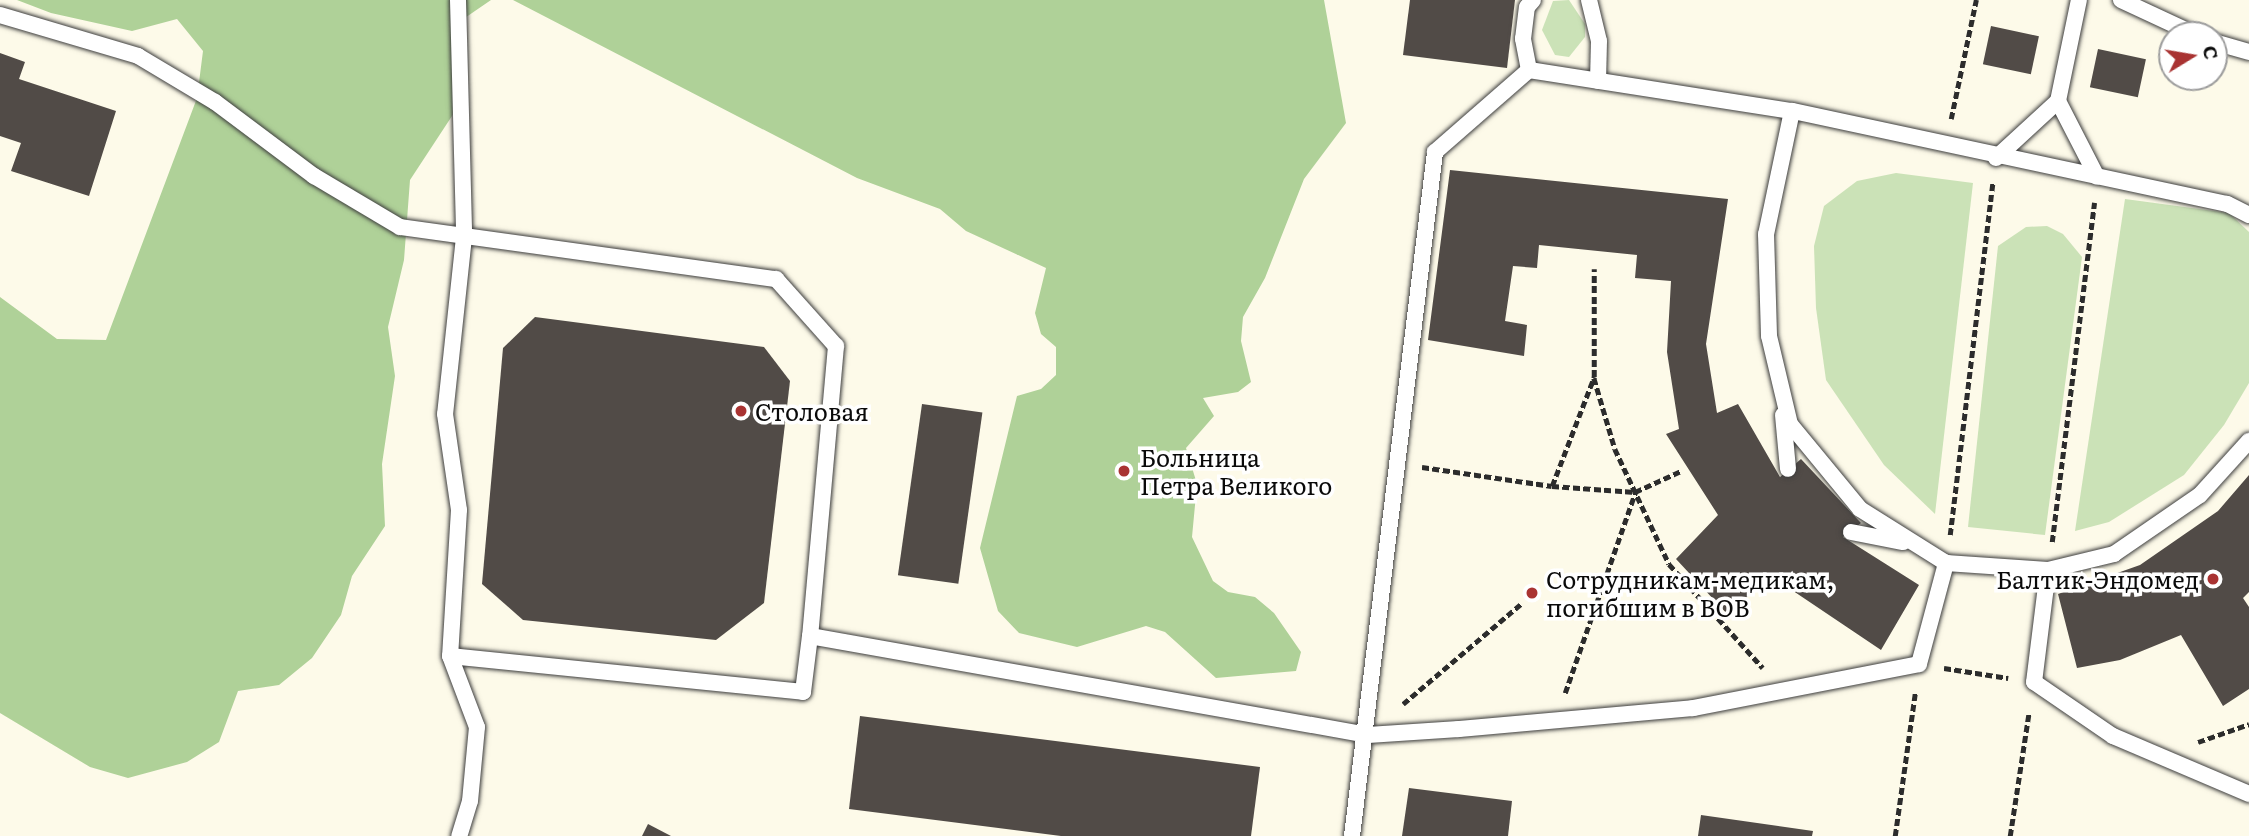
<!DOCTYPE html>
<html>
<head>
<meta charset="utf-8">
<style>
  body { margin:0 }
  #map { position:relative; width:2249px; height:836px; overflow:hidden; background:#fdfae9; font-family:Literata,serif }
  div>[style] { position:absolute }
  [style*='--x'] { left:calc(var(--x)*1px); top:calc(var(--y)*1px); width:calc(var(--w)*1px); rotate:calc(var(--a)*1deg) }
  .green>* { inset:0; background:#cbe2b7 }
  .forest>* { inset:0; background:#afd198 }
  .building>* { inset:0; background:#514b47; transform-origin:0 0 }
  .path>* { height:4.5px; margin-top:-2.25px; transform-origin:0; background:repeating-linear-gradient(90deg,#2c2c2c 0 7px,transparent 0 10.5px) }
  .roads { filter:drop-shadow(0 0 2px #3d3d3d) drop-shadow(0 0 2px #3d3d3d) }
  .lane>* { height:16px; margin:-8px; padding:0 8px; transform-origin:8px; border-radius:8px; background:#fff }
  .dots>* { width:19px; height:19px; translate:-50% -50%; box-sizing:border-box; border:4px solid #fff; border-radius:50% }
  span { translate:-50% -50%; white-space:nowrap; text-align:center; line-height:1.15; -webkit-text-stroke:7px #fff; paint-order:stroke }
  .poi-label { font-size:24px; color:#0a0a0a }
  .left { translate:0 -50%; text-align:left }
  .right { translate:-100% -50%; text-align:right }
  .north { position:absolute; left:2158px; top:21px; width:70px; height:70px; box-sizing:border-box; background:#fff; border:2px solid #9d9d9d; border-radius:50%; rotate:79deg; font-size:19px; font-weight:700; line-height:28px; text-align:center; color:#0a0a0a }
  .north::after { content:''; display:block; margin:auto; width:24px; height:32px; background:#a93332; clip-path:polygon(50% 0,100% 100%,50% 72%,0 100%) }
</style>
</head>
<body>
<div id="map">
  <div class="green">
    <i style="clip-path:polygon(1569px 0,1585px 24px,1585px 37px,1569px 57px,1555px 55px,1542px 30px,1553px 1px)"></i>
    <i style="clip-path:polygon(1896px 173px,1973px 183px,1935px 514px,1884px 465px,1826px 380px,1816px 308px,1814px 246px,1824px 206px,1857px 181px)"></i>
    <i style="clip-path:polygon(2125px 199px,2229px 213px,2249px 232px,2249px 383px,2224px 425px,2184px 475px,2109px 522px,2075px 531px)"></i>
    <i style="clip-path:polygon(2047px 226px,2063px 234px,2082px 257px,2045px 535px,1968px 527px,1998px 246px,2026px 227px)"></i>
  </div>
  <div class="forest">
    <i style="clip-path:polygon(17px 0,491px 0,456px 24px,465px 78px,452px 116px,410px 180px,404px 260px,388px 327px,395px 376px,382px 464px,385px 526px,352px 576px,341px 615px,312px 658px,279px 685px,238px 691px,219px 742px,187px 762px,128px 778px,90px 767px,0 713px,0 297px,57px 339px,106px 340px,197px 98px,203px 51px,177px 19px,132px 31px,51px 13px)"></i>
    <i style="clip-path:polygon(513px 0,1324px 0,1346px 123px,1304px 179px,1265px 278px,1243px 317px,1241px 341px,1251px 382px,1238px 392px,1203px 398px,1214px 416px,1186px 448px,1197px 484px,1192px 537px,1213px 581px,1228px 592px,1255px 597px,1274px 613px,1301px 652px,1296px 671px,1216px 678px,1165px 632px,1146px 626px,1077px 647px,1019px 633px,998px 611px,980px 548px,1017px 396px,1041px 389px,1056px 375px,1056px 347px,1041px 334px,1035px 313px,1046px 268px,966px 231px,940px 209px,857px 178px)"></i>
  </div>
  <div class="building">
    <i style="clip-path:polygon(1410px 0,1515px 0,1507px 68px,1403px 55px)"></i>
    <i style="left:1991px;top:26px;width:49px;height:39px;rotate:12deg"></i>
    <i style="left:2098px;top:49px;width:49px;height:39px;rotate:12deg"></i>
    <i style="clip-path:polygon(0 53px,25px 62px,19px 79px,116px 111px,89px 196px,11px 171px,21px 143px,0 136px)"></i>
    <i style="clip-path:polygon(1450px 170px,1728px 199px,1706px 344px,1717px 413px,1738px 404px,1780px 477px,1801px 459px,1861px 523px,1843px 537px,1919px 585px,1881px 650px,1768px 574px,1729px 616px,1676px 559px,1718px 515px,1666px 434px,1679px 429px,1667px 352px,1671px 281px,1635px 278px,1637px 255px,1539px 245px,1537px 268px,1513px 266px,1505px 321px,1527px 325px,1524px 356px,1428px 340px)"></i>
    <i style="clip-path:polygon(535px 317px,764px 347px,790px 381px,764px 603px,716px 640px,523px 620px,482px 584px,503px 348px)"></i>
    <i style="left:922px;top:404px;width:61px;height:173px;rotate:8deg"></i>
    <i style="clip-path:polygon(2249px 475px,2249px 592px,2243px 598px,2249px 607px,2249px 689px,2223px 706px,2181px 635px,2120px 660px,2077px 668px,2058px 594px,2140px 565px,2218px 511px)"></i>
    <i style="clip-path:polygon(860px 716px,1260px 767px,1251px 836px,1061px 836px,849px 809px)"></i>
    <i style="clip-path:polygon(1409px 788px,1512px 801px,1508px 836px,1402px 836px)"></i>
    <i style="clip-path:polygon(1701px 815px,1813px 831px,1812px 836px,1698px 836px)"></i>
    <i style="clip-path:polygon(648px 824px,671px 836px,642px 836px)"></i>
  </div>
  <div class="path">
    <i style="--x:1951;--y:119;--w:122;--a:-78.1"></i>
    <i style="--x:1594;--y:378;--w:74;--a:73.5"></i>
    <i style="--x:1615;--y:449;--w:127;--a:64.8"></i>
    <i style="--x:1669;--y:564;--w:140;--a:47.9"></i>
    <i style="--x:1422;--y:467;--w:131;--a:8.3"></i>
    <i style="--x:1552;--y:486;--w:117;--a:-68.9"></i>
    <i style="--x:1594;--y:377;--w:108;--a:-90"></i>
    <i style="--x:1552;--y:486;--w:83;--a:4.1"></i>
    <i style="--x:1635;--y:492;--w:51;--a:-24.5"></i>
    <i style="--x:1950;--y:535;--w:356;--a:-83.1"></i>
    <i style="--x:2052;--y:542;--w:342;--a:-82.9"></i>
    <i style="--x:1944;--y:668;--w:65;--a:8.9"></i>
    <i style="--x:1565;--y:693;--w:212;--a:-70.7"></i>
    <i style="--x:1403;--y:704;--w:155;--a:-40.3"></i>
    <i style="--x:2198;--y:742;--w:54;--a:-19.4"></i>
    <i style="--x:1895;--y:836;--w:144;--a:-82"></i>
    <i style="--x:2010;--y:836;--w:125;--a:-81.3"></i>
  </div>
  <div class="roads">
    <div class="lane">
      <i style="--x:458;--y:0;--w:237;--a:88.5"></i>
      <i style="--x:464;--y:237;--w:178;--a:96.1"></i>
      <i style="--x:445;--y:414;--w:97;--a:81.7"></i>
      <i style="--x:459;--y:510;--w:146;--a:93.5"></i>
      <i style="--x:450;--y:656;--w:76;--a:69.2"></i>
      <i style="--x:477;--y:727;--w:74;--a:95.4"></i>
      <i style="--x:470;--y:801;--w:37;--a:107"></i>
      <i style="--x:1589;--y:0;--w:42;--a:76.3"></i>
      <i style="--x:1599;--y:41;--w:40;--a:91.4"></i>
      <i style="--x:2121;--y:0;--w:83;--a:25"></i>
      <i style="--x:0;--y:15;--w:144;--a:16.5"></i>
      <i style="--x:138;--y:56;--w:90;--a:30.9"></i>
      <i style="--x:215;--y:102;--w:124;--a:36.8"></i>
      <i style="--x:314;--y:176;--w:100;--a:30.7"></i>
      <i style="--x:400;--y:227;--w:380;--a:7.9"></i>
      <i style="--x:776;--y:279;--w:90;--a:48.2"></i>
      <i style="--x:836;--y:346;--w:291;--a:95.1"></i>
      <i style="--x:810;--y:636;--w:567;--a:10.06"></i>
      <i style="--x:1368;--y:735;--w:91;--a:-3.8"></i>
      <i style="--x:1459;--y:729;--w:235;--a:-5.1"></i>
      <i style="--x:1693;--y:708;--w:230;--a:-11"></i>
      <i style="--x:1919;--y:664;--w:105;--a:-75"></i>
      <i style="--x:2214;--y:42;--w:36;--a:16"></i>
      <i style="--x:1529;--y:70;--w:32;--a:-101"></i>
      <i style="--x:1523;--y:39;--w:32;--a:-83"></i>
      <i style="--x:1527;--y:7;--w:9;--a:-49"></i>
      <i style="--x:2058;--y:101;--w:85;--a:62.8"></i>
      <i style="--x:1996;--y:158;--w:84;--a:-42.6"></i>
      <i style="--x:2058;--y:101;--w:103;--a:-78.3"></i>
      <i style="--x:2249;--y:215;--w:25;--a:-153"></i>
      <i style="--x:2227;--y:204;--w:445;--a:-167.9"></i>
      <i style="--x:1792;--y:111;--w:126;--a:101.9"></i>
      <i style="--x:1766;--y:234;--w:102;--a:88.3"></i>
      <i style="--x:1769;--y:336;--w:90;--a:76.6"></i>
      <i style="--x:1790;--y:424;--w:110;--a:50.5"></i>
      <i style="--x:1860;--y:509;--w:102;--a:32.1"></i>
      <i style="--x:1946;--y:563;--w:102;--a:3.9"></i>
      <i style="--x:2048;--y:570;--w:68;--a:-13.6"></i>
      <i style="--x:2114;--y:554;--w:104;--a:-34.5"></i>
      <i style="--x:2200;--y:495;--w:73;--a:-47.8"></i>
      <i style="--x:1783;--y:415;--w:54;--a:84.7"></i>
      <i style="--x:1851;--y:532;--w:53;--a:10.9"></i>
      <i style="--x:2048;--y:570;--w:113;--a:97.1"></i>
      <i style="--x:2034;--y:682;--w:96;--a:34.4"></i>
      <i style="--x:2113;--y:736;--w:148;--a:23.1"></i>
      <i style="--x:450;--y:656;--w:355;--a:5.8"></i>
      <i style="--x:803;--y:692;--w:56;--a:-82.9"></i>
      <i style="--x:1352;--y:836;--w:689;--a:-83.08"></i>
      <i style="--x:1435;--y:152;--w:125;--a:-41.1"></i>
      <i style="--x:1529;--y:70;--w:266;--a:8.9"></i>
    </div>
  </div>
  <div class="dots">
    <i style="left:741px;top:411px;background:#a93332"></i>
    <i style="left:1124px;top:471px;background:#a93332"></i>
    <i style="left:2213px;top:579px;background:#a93332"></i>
    <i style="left:1532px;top:593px;background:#a93332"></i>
  </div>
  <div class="poi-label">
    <span class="left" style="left:755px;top:411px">Столовая</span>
    <span class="left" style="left:1140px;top:471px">Больница<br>Петра Великого</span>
    <span class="left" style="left:1546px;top:593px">Сотрудникам-медикам,<br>погибшим в ВОВ</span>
    <span class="right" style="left:2199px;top:579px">Балтик-Эндомед</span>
  </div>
  <div class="north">С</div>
</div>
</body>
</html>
